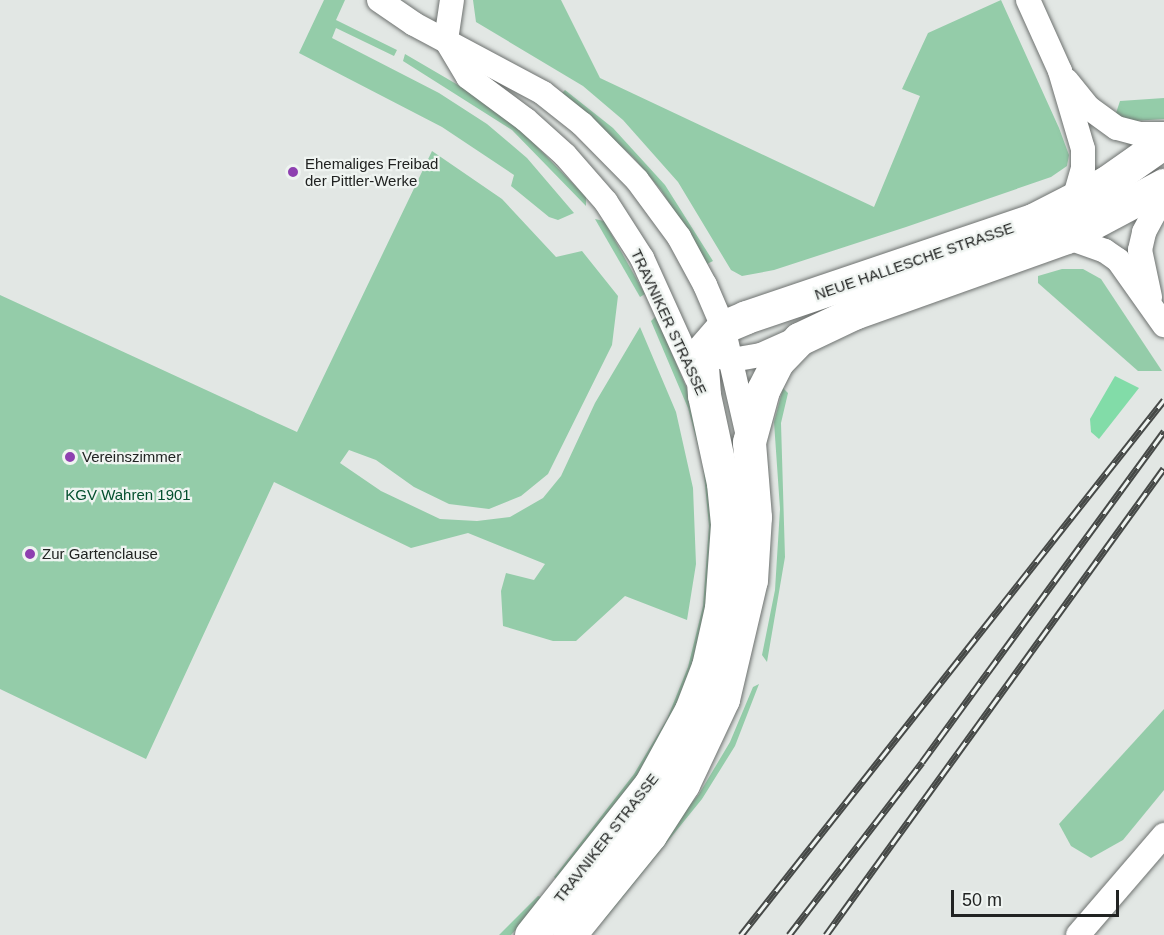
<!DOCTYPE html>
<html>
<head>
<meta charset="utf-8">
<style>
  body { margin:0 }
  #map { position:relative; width:1164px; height:935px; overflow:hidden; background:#e2e7e4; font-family:Helvetica,sans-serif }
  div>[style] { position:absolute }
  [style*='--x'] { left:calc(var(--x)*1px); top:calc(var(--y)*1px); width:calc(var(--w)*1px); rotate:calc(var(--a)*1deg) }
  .green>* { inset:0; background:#94cca9 }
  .water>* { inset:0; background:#82dca8 }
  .roads { filter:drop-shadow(0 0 2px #6d716f) drop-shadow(0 0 2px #6d716f) }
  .minor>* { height:24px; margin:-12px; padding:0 12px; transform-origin:12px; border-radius:12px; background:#fff }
  .primary>* { height:33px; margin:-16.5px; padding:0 16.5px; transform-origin:16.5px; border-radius:16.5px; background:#fff }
  .rail>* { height:7px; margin-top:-3.5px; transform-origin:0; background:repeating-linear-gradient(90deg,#eff4f1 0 14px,#464947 0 28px); box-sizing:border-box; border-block:2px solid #464947 }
  .dots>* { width:16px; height:16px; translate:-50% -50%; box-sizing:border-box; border:3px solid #eff4f1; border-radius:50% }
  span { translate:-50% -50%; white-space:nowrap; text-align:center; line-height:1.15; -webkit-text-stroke:4.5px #eff4f1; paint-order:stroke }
  .poi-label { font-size:15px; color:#212322 }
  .left { translate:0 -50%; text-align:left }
  .street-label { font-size:15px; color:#212322 }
  .park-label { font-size:15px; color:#034e2d }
  .scale { position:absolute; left:951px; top:890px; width:168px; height:27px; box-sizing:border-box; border:3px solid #212322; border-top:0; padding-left:8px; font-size:18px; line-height:21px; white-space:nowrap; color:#212322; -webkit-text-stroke:4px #eff4f1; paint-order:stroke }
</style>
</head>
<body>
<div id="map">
  <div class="green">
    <i style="clip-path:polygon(324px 0,345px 0,336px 20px,397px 50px,394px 56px,336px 28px,332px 38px,439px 93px,487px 124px,527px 158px,574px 213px,558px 220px,549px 217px,511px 186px,514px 175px,442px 127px,299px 53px)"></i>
    <i style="clip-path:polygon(473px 0,561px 0,600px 78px,874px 207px,920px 96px,902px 89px,928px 33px,1001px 0,1059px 128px,1069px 155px,1067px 166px,1051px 177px,906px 227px,774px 270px,742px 276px,731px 270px,678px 182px,623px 120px,583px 86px,476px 22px)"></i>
    <i style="clip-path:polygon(405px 54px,470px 92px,516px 125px,586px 197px,586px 206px,512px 130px,403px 61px)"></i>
    <i style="clip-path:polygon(565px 90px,613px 128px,665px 185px,713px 261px,707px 264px,661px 190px,633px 157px,562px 93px)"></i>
    <i style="clip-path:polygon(1164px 98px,1164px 119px,1133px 121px,1115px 116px,1120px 101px)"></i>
    <i style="clip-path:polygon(432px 151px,502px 199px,556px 257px,582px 251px,618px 296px,612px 345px,548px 474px,521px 496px,489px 509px,449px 504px,414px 487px,376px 460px,349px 450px,340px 463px,381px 491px,440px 519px,477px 521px,510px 517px,543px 498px,561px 476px,595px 403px,640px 327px,676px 412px,693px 488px,696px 564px,687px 620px,625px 596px,576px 641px,553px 641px,503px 626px,501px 591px,506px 573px,534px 580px,545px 564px,468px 533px,411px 548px,274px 482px,146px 759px,0 689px,0 295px,297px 432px)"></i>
    <i style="clip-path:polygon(595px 219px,604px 221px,645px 294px,640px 297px)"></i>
    <i style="clip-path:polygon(1062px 269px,1083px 269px,1101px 279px,1162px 371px,1138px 371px,1038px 283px,1038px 276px)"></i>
    <i style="clip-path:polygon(656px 316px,695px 408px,716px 525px,701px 646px,661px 747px,559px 882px,554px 877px,634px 774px,667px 719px,688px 667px,703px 606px,709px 526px,703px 464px,688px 408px,651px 321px)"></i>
    <i style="clip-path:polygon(783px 388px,788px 393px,781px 423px,785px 557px,767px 662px,762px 655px,775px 590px,780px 509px,774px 422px)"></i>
    <i style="clip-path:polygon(759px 684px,735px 746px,702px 799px,604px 920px,599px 915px,699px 794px,730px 742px,753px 687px)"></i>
    <i style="clip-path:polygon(1164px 709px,1164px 790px,1123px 840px,1091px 858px,1071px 846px,1059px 824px)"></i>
    <i style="clip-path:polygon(538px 896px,545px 898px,511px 935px,499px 935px)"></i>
  </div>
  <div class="water">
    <i style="clip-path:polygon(1115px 376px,1139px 388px,1099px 439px,1091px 432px,1090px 419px)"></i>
  </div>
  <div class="roads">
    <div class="minor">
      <i style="--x:379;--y:0;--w:42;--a:34.4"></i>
      <i style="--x:414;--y:24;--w:146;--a:28.1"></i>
      <i style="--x:543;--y:93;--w:50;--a:38.5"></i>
      <i style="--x:582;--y:124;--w:78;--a:45.5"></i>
      <i style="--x:637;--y:180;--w:71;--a:53.6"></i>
      <i style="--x:679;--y:237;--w:55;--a:61.6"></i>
      <i style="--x:705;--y:285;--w:46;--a:66.8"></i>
      <i style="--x:723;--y:327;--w:112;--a:77.1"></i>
      <i style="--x:1028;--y:0;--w:78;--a:65.7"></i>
      <i style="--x:1060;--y:71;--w:81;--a:73.6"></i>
      <i style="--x:1083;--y:149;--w:19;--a:90"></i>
      <i style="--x:1083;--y:168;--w:33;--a:106"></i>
      <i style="--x:446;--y:40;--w:43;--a:59.3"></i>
      <i style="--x:468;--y:77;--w:72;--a:36.6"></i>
      <i style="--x:526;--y:120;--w:52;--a:41.9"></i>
      <i style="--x:565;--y:155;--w:62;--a:48.9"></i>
      <i style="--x:606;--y:202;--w:67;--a:57.3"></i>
      <i style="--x:642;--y:258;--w:133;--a:65.6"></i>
      <i style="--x:446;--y:40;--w:40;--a:-81.5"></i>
      <i style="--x:1067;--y:81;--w:35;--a:51"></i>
      <i style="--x:1089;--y:108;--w:34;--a:36"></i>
      <i style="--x:1117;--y:128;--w:23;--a:15"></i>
      <i style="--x:1139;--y:134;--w:25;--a:0"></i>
      <i style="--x:1066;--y:237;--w:41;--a:19.7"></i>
      <i style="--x:1105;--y:251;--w:16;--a:35"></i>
      <i style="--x:1118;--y:260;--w:80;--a:54.7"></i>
      <i style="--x:1150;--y:297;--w:48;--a:-102"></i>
      <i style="--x:1140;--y:250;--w:18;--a:-77"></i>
      <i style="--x:1144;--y:232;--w:42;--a:-61.6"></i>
      <i style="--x:717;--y:356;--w:16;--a:15"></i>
      <i style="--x:732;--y:360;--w:29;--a:-10"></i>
      <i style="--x:761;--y:355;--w:35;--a:-24"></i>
      <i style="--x:1078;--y:935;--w:132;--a:-49.3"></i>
    </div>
    <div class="primary">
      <i style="--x:531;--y:935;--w:191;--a:-51.6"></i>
      <i style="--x:650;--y:785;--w:85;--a:-61.3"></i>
      <i style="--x:691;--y:710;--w:47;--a:-68.9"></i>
      <i style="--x:708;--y:666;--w:59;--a:-77.4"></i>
      <i style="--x:721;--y:608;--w:84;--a:-85.9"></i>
      <i style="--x:727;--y:524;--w:41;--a:-95.6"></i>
      <i style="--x:723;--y:483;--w:90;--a:-102.2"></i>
      <i style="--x:704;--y:395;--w:43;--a:-94"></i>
      <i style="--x:701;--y:352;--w:33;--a:-49"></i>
      <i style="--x:723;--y:327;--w:25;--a:-23"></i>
      <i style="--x:746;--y:317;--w:303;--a:-18.7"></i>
      <i style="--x:1033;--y:220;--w:83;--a:-27.2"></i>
      <i style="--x:1107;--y:182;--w:70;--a:-35.1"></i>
      <i style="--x:569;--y:935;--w:129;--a:-51"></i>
      <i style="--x:650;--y:835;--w:61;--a:-57.1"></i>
      <i style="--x:683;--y:784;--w:94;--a:-64.8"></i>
      <i style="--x:723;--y:699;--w:122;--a:-76.8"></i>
      <i style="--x:751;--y:580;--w:63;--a:-86.4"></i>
      <i style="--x:755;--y:517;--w:75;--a:-94.6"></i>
      <i style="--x:749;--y:442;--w:54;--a:-74.9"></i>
      <i style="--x:763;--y:390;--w:31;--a:-63"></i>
      <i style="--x:777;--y:362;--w:32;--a:-46"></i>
      <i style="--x:799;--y:339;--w:61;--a:-25.3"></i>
      <i style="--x:854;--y:313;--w:225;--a:-19.7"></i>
      <i style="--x:1066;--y:237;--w:111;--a:-28"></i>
    </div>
  </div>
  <div class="rail">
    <i style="--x:741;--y:935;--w:682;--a:-51.67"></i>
    <i style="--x:789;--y:935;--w:218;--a:-52.4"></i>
    <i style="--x:922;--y:762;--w:410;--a:-53.8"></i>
    <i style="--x:826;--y:935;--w:576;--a:-54.1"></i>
  </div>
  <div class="dots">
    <i style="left:293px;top:172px;background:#8e40b0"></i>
    <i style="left:70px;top:457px;background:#8e40b0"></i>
    <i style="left:30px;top:554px;background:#8e40b0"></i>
  </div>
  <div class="poi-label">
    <span class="left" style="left:305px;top:172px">Ehemaliges Freibad<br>der Pittler-Werke</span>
    <span class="left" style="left:82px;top:457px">Vereinszimmer</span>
    <span class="left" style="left:42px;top:554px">Zur Gartenclause</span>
  </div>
  <div class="street-label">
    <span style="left:914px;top:261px;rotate:-19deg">NEUE HALLESCHE STRASSE</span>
    <span style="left:669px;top:322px;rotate:65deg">TRAVNIKER STRASSE</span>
    <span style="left:606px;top:838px;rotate:-52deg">TRAVNIKER STRASSE</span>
  </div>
  <div class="park-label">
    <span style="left:128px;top:495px">KGV Wahren 1901</span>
  </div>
  <div class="scale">50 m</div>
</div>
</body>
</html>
